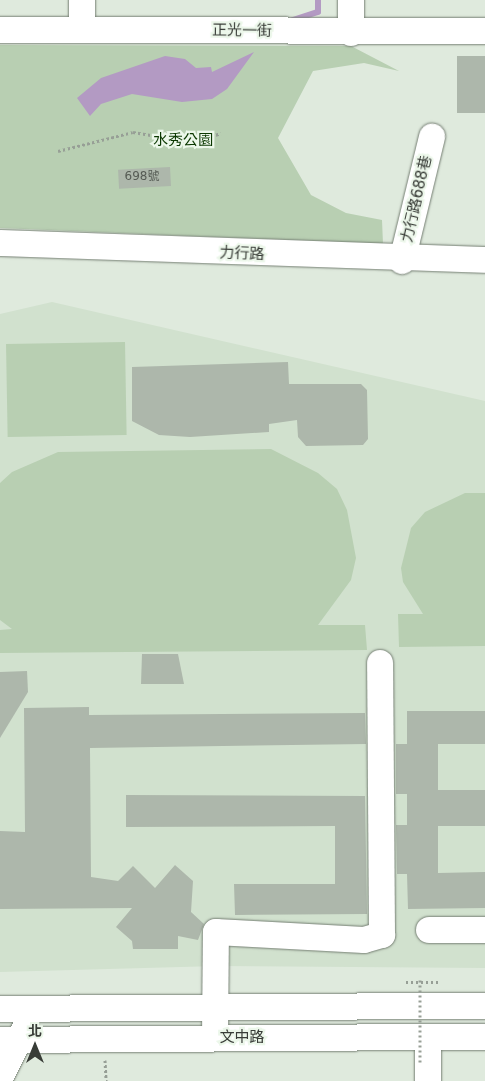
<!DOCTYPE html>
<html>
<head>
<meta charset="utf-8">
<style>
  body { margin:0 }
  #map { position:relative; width:485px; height:1081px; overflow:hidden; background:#dfeadd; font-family:"DejaVu Sans","Noto Sans TC",sans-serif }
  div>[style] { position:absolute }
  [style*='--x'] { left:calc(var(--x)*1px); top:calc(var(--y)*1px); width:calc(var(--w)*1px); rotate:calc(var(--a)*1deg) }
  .built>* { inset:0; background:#d1e1ce }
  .green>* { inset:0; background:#b8cfb2; transform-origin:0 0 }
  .water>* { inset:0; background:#b39ac3 }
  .stream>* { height:5.5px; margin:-2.75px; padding:0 2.75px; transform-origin:2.75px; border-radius:2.75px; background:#b39ac3 }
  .building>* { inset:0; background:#adb7ab; transform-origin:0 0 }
  .path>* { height:3px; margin-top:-1.5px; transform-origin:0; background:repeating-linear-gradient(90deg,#979f96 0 2.5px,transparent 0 5px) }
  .roads { filter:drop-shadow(0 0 1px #757f73) drop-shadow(0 0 1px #757f73) }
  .minor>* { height:26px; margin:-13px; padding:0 13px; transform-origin:13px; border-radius:13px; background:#fff }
  .path-bridge>* { height:3px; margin-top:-1.5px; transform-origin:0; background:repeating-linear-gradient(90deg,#979f96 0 2.5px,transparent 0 5px) }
  span { translate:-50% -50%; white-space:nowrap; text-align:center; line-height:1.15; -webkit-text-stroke:4.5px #ecf7ea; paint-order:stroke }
  .number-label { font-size:12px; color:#555b54 }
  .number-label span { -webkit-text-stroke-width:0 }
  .street-label { font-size:15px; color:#383c37 }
  .park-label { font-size:15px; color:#0b3801 }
  .north { position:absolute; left:10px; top:1021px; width:50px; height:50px; -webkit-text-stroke:4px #ecf7ea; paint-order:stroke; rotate:0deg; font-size:14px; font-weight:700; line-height:20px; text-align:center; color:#383c37 }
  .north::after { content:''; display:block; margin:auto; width:18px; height:22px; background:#383c37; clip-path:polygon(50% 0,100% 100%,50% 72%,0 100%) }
</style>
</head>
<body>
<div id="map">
  <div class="built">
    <i style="clip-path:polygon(52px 302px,485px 401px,485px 968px,217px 966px,0 972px,0 314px)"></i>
  </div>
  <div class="green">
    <i style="clip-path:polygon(0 45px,351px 46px,399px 71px,364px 63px,313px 71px,278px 138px,311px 195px,346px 213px,382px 220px,383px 244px,0 228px)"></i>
    <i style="left:125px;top:342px;width:93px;height:119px;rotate:89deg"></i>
    <i style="clip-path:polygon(271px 449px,318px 473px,337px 489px,347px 510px,356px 558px,351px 580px,318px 625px,365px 625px,367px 650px,0 653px,0 630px,12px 629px,0 620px,0 483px,12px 472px,58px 452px)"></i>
    <i style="clip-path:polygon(465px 493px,485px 493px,485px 646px,399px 647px,398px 614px,423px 614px,403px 582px,401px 568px,411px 528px,425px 512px)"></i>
  </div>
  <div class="water">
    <i style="clip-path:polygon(254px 52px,227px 89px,212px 99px,182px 102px,132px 94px,101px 104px,90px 116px,77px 98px,101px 78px,165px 56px,185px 59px,196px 68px,211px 67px,212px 72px)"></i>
  </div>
  <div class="stream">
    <i style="--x:293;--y:20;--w:26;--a:-18"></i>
    <i style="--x:318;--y:12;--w:12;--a:-90"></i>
  </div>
  <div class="building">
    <i style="left:457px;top:56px;width:28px;height:57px"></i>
    <i style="left:170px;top:167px;width:19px;height:52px;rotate:87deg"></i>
    <i style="clip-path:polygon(288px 362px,289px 384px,361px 384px,367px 390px,368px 439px,363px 445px,306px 446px,298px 437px,297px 420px,269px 424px,269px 432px,190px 437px,159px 435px,132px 421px,132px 367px)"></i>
    <i style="clip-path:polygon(142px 654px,178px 654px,184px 684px,141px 684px)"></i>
    <i style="clip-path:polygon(27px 671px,28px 692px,0 738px,0 672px)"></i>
    <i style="clip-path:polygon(89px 707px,89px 715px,365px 713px,366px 744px,90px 748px,91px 877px,118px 881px,133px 866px,155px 888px,175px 865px,193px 881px,191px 912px,204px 924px,198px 940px,178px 936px,178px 949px,133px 949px,132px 941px,116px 927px,132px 908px,0 909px,0 831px,25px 832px,24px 708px)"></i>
    <i style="clip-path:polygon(407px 711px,485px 711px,485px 744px,438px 744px,438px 790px,485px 790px,485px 826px,438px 826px,438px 873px,485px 872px,485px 908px,408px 909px,407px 874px,397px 874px,396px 825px,407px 825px,407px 794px,396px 794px,396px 744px,407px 744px)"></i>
    <i style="clip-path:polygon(126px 795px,365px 796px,367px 914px,235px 915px,234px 884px,335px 884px,335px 826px,126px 827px)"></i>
  </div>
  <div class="path">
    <i style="--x:58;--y:151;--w:77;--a:-14.2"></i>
    <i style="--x:133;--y:132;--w:60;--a:9.6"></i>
    <i style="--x:192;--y:142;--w:30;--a:-17"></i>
    <i style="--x:406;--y:982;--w:33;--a:0"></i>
    <i style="--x:105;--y:1060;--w:21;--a:87"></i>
  </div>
  <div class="roads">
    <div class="minor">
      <i style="--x:351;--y:0;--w:33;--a:90"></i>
      <i style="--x:82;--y:29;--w:29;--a:-90"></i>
      <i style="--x:0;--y:30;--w:485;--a:0.1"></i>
      <i style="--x:0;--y:243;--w:485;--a:2"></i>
      <i style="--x:402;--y:261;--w:128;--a:-76.4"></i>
      <i style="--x:429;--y:930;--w:56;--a:0"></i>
      <i style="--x:0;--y:1009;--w:485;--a:-0.4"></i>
      <i style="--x:215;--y:1038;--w:106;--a:-89.5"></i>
      <i style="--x:216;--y:932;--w:148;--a:3.1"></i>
      <i style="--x:364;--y:940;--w:19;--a:-16"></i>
      <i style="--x:382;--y:935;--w:272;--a:-90.4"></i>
      <i style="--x:0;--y:1040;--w:485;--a:-0.4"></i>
      <i style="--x:0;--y:1078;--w:56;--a:-63.4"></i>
      <i style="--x:428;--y:1081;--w:44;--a:-90"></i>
    </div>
  </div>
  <div class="path-bridge">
    <i style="--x:420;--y:980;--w:83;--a:90"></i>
  </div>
  <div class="number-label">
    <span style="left:142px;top:177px">698號</span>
  </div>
  <div class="street-label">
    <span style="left:242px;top:31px;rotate:1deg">正光一街</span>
    <span style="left:417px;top:199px;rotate:-77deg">力行路688巷</span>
    <span style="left:242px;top:254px;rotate:2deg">力行路</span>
    <span style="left:242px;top:1038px">文中路</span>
  </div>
  <div class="park-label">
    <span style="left:183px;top:141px">水秀公園</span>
  </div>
  <div class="north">北</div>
</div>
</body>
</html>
